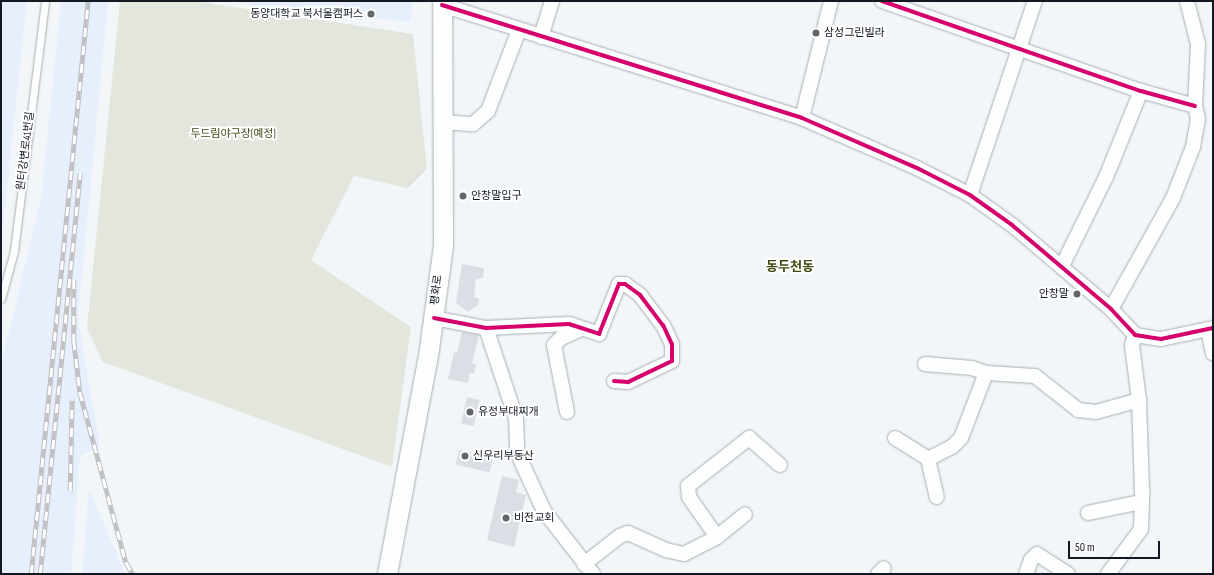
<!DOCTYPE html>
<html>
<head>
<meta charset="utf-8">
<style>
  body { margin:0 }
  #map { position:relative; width:1214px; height:575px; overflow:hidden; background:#f3f6f9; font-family:"Sofia Sans Condensed","Noto Sans KR",sans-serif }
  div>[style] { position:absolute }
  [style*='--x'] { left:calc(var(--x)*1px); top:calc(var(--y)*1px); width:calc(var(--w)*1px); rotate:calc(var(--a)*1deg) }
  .built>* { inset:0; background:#e6effb }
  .green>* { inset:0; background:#e2e6dc }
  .building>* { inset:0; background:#dadfe5; transform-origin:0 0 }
  .roads { filter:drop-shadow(0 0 1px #a8adb3) drop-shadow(0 0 1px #a8adb3) }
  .service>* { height:7px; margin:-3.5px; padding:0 3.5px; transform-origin:3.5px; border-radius:3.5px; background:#fdfefe }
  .minor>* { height:14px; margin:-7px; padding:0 7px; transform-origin:7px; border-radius:7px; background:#fdfefe }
  .secondary>* { height:19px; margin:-9.5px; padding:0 9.5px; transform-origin:9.5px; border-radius:9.5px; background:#fdfefe }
  .rail>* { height:4.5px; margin-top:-2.25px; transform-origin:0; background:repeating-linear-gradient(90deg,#fff 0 9px,#bec0c1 0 18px); box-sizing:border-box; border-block:1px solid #bec0c1 }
  .cycleway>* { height:4px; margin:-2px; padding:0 2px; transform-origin:2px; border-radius:2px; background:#d6006c }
  .dots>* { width:11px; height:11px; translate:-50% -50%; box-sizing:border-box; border:2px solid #fff; border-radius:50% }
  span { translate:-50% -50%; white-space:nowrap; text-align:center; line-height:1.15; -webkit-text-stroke:4px #fff; paint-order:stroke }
  .poi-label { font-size:11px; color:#131922 }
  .right { translate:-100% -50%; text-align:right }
  .left { translate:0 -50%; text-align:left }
  .park-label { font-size:11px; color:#3e4615 }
  .street-label { font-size:11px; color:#131922 }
  .quarter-label { font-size:13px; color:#414b11; font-weight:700 }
  .frame { position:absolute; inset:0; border:2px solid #131922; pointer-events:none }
  .scale { position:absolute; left:1068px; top:541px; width:92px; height:18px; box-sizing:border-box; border:2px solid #131922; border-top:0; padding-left:5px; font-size:12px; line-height:14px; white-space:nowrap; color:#131922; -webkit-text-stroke:3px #fff; paint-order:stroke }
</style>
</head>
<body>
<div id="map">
  <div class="built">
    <i style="clip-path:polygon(1px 1px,27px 1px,1px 244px)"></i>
    <i style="clip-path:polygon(61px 1px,108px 1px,78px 319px,100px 447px,80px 456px,71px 574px,1px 574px,1px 365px,41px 199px)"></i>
    <i style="clip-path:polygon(244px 1px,412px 1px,411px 22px,252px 7px)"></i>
    <i style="clip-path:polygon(89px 489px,125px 574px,82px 574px)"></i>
  </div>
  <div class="green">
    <i style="clip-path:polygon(120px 1px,194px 1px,413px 34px,427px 169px,408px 188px,354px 176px,311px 260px,411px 327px,392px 467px,103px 362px,87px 328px)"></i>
  </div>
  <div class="building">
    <i style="clip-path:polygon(462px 264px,484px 268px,483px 278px,476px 279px,474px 297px,479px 299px,478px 305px,468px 312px,456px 303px)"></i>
    <i style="clip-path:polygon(462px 332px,479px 335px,472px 363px,476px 364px,474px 374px,470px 373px,468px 383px,448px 379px,454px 352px,457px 353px)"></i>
    <i style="left:467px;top:397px;width:13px;height:27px;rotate:13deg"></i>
    <i style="left:459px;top:450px;width:35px;height:15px;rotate:13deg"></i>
    <i style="clip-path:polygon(502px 476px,519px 480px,516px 492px,526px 495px,514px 547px,487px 540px)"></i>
  </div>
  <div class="roads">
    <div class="service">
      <i style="--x:1;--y:299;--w:50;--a:-74.8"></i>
      <i style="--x:14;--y:251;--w:252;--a:-82.9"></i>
    </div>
    <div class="minor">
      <i style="--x:882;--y:1;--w:274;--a:19.2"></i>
      <i style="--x:1141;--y:91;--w:56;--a:15.5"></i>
      <i style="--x:442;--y:5;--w:377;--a:17.4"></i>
      <i style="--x:802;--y:118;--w:125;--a:23.5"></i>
      <i style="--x:917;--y:168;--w:59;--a:27"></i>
      <i style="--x:970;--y:195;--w:52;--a:35.5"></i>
      <i style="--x:1012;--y:225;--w:130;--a:40.3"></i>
      <i style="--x:1111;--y:309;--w:35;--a:47"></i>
      <i style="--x:1135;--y:335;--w:26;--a:9"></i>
      <i style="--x:1161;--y:339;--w:53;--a:-11.9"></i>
      <i style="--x:541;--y:37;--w:38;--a:-73"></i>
      <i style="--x:802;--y:118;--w:121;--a:-76.1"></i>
      <i style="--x:442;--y:122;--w:31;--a:4"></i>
      <i style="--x:473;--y:124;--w:20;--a:-41"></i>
      <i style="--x:488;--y:111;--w:87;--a:-69.1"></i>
      <i style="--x:970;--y:195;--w:205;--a:-71.5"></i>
      <i style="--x:1062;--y:266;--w:99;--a:-63.7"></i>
      <i style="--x:1106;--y:177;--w:93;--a:-67.9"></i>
      <i style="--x:1111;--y:309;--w:127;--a:-60.8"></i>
      <i style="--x:1173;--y:198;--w:55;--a:-68.6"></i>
      <i style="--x:1193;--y:147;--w:28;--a:-80"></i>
      <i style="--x:1198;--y:119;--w:13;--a:-103"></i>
      <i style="--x:1195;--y:106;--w:62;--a:-87.2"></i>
      <i style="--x:1198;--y:44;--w:44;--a:-104.3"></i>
      <i style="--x:434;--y:318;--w:53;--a:10.9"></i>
      <i style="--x:486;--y:328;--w:83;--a:-2.8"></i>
      <i style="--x:569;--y:324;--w:32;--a:18"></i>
      <i style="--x:599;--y:334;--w:54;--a:-68.2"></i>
      <i style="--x:619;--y:284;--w:6;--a:0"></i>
      <i style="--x:625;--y:284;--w:19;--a:36"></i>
      <i style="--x:640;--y:295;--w:38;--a:53"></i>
      <i style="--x:663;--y:325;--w:21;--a:65"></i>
      <i style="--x:672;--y:344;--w:17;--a:90"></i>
      <i style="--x:672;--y:361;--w:49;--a:154.5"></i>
      <i style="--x:628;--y:382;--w:14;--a:-176"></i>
      <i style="--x:486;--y:328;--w:95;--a:71.6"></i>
      <i style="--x:516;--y:418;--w:34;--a:88"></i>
      <i style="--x:517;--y:452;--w:65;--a:65.4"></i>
      <i style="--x:544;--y:511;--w:80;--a:52.1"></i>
      <i style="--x:1208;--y:330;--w:24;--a:78"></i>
      <i style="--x:925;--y:364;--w:47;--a:4.9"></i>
      <i style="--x:972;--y:368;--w:15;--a:20"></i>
      <i style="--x:986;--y:373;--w:49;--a:3.5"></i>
      <i style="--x:1035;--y:376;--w:55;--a:38.3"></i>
      <i style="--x:1078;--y:410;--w:18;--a:6"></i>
      <i style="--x:1096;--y:412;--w:45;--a:-15.6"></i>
      <i style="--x:567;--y:412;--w:68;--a:-101"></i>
      <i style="--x:554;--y:345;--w:10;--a:-45"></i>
      <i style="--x:561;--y:338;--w:22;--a:-24"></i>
      <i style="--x:895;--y:438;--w:39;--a:32"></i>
      <i style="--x:928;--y:459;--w:39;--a:77"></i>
      <i style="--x:928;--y:459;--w:27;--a:-27"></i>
      <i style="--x:952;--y:447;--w:13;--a:-45"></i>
      <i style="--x:961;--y:438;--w:70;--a:-69"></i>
      <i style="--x:1088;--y:513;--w:54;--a:-11.7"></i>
      <i style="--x:717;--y:537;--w:49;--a:-125"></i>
      <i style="--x:689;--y:497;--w:11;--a:-95"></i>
      <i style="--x:688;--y:486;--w:78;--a:-38.2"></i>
      <i style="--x:749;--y:438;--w:41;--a:41.1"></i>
      <i style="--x:584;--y:564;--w:46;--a:-37.9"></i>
      <i style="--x:620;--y:536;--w:9;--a:-21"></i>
      <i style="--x:628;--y:533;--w:42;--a:24.1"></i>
      <i style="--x:666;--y:550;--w:18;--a:13"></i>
      <i style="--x:684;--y:554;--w:37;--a:-27"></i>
      <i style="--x:717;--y:537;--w:36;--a:-39"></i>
      <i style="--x:878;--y:574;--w:8;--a:-45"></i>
      <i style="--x:1026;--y:574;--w:15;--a:-70"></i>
      <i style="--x:1031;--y:560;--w:8;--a:-45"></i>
      <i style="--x:1037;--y:554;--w:37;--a:33"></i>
      <i style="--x:1108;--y:574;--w:56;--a:-53.7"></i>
      <i style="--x:1141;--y:529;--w:38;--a:-88"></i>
      <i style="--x:1142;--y:491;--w:91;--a:-91.9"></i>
      <i style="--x:1139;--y:400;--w:55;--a:-97.3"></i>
      <i style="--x:1132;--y:345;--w:10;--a:-73"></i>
    </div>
    <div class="secondary">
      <i style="--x:387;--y:574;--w:229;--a:-79.4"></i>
      <i style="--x:429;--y:349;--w:105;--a:-82.3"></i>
      <i style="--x:443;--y:245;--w:244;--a:-90.2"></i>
    </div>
  </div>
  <div class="rail">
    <i style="--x:74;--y:280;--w:61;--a:90"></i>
    <i style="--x:74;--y:341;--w:51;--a:83.3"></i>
    <i style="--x:80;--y:392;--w:176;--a:74.9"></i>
    <i style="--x:126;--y:562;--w:14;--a:60"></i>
    <i style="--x:70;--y:491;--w:92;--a:-88.8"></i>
    <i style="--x:31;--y:574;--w:576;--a:-84.32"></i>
    <i style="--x:40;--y:574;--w:403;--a:-84.3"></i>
  </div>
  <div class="cycleway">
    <i style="--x:882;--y:1;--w:274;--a:19.2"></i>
    <i style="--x:1141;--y:91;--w:56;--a:15.5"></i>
    <i style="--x:442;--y:5;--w:377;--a:17.4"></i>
    <i style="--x:802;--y:118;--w:125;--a:23.5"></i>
    <i style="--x:917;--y:168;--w:59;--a:27"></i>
    <i style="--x:970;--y:195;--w:52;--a:35.5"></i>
    <i style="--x:1012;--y:225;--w:130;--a:40.3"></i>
    <i style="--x:1111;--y:309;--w:35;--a:47"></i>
    <i style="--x:1135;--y:335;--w:26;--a:9"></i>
    <i style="--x:1161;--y:339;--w:53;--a:-11.9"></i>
    <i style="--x:434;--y:318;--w:53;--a:10.9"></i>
    <i style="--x:486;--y:328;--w:83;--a:-2.8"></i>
    <i style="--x:569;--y:324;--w:32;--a:18"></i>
    <i style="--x:599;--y:334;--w:54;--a:-68.2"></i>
    <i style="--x:619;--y:284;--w:6;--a:0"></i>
    <i style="--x:625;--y:284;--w:19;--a:36"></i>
    <i style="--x:640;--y:295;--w:38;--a:53"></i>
    <i style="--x:663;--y:325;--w:21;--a:65"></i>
    <i style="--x:672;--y:344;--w:17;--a:90"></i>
    <i style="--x:672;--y:361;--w:49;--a:154.5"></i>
    <i style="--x:628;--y:382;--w:14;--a:-176"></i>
  </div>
  <div class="dots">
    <i style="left:371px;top:14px;background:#61666d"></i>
    <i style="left:816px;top:33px;background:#61666d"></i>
    <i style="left:463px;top:196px;background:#61666d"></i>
    <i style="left:1077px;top:294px;background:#61666d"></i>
    <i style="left:470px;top:412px;background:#61666d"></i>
    <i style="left:465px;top:456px;background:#61666d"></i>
    <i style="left:506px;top:518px;background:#61666d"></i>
  </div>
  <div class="poi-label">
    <span class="right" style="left:363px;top:14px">동양대학교 북서울캠퍼스</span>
    <span class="left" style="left:824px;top:33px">삼성그린빌라</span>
    <span class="left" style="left:471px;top:196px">안창말입구</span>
    <span class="right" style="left:1069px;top:294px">안창말</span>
    <span class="left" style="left:478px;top:412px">유정부대찌개</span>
    <span class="left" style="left:473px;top:456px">신우리부동산</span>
    <span class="left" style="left:514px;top:518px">비전교회</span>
  </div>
  <div class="park-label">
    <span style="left:233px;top:134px">두드림야구장(예정)</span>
  </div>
  <div class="street-label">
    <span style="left:26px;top:151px;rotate:-83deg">원터강변로41번길</span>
    <span style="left:437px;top:290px;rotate:-83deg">평화로</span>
  </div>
  <div class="quarter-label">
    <span style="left:790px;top:267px">동두천동</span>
  </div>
  <div class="frame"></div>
  <div class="scale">50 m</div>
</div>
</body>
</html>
